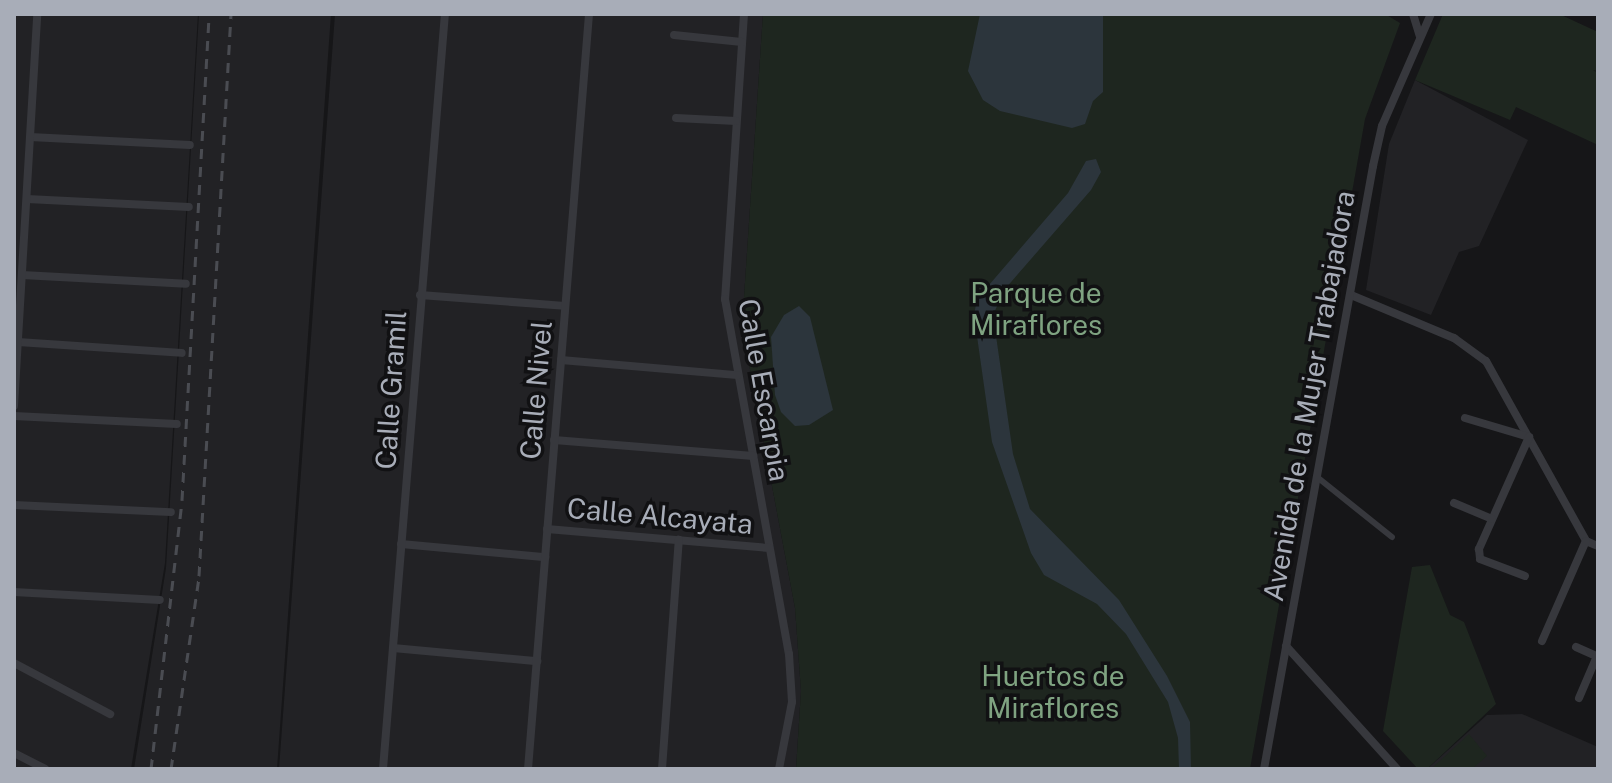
<!DOCTYPE html>
<html>
<head>
<meta charset="utf-8">
<style>
  body { margin:0 }
  #map { position:relative; width:1612px; height:783px; overflow:hidden; background:#161618; font-family:"Public Sans",sans-serif }
  div>[style] { position:absolute }
  [style*='--x'] { left:calc(var(--x)*1px); top:calc(var(--y)*1px); width:calc(var(--w)*1px); rotate:calc(var(--a)*1deg) }
  .built>* { inset:0; background:#222225 }
  .green>* { inset:0; background:#1e261f }
  .water>* { inset:0; background:#2c353c }
  .pedestrian>* { height:6px; margin:-3px; padding:0 3px; transform-origin:3px; border-radius:3px; background:#37383d }
  .minor>* { height:8px; margin:-4px; padding:0 4px; transform-origin:4px; border-radius:4px; background:#37383d }
  .rail>* { height:3px; margin-top:-1.5px; transform-origin:0; background:repeating-linear-gradient(90deg,#4a4c52 0 10px,transparent 0 18px) }
  span { translate:-50% -50%; white-space:nowrap; text-align:center; line-height:1.15; -webkit-text-stroke:7px #111113; paint-order:stroke }
  .park-label { font-size:28px; color:#7fa381 }
  .street-label { font-size:28px; color:#a8adb8 }
  .frame { position:absolute; inset:0; border:16px solid #a8adb8; pointer-events:none }
</style>
</head>
<body>
<div id="map">
  <div class="built">
    <i style="clip-path:polygon(14px 14px,198px 14px,165px 563px,131px 769px,14px 769px)"></i>
    <i style="clip-path:polygon(199px 14px,331px 14px,277px 769px,134px 769px,166px 568px)"></i>
    <i style="clip-path:polygon(335px 14px,763px 14px,742px 327px,795px 608px,801px 691px,796px 769px,279px 769px)"></i>
    <i style="clip-path:polygon(1415px 80px,1528px 140px,1479px 246px,1459px 252px,1431px 315px,1366px 290px,1389px 144px)"></i>
    <i style="clip-path:polygon(1522px 714px,1598px 747px,1598px 769px,1427px 769px,1487px 715px)"></i>
  </div>
  <div class="green">
    <i style="clip-path:polygon(763px 14px,1385px 14px,1400px 23px,1365px 119px,1250px 769px,796px 769px,801px 691px,795px 608px,742px 327px)"></i>
    <i style="clip-path:polygon(1443px 14px,1559px 14px,1598px 32px,1598px 71px,1593px 70px,1598px 73px,1598px 145px,1516px 107px,1510px 120px,1415px 80px)"></i>
    <i style="clip-path:polygon(1430px 565px,1450px 615px,1464px 622px,1496px 704px,1427px 769px,1418px 769px,1383px 731px,1412px 567px)"></i>
    <i style="clip-path:polygon(1469px 734px,1487px 756px,1472px 769px,1431px 769px)"></i>
  </div>
  <div class="water">
    <i style="clip-path:polygon(980px 14px,1103px 14px,1103px 92px,1093px 101px,1085px 124px,1072px 128px,1000px 111px,983px 100px,968px 71px)"></i>
    <i style="clip-path:polygon(1096px 159px,1101px 172px,1091px 190px,1005px 289px,993px 315px,1013px 454px,1030px 509px,1119px 600px,1167px 676px,1190px 722px,1191px 769px,1179px 769px,1178px 738px,1168px 702px,1126px 634px,1097px 604px,1044px 575px,1031px 553px,992px 442px,974px 315px,977px 299px,1068px 193px,1086px 161px)"></i>
    <i style="clip-path:polygon(799px 306px,810px 317px,833px 410px,809px 425px,795px 426px,781px 412px,775px 395px,771px 337px,784px 315px)"></i>
  </div>
  <div class="pedestrian">
    <i style="--x:1317;--y:477;--w:96;--a:38.7"></i>
  </div>
  <div class="minor">
    <i style="--x:744;--y:14;--w:286;--a:93.8"></i>
    <i style="--x:725;--y:299;--w:361;--a:79.8"></i>
    <i style="--x:789;--y:654;--w:48;--a:86.4"></i>
    <i style="--x:792;--y:702;--w:68;--a:101"></i>
    <i style="--x:1413;--y:14;--w:24;--a:73"></i>
    <i style="--x:674;--y:35;--w:68;--a:5.9"></i>
    <i style="--x:676;--y:118;--w:60;--a:2.9"></i>
    <i style="--x:30;--y:137;--w:160;--a:2.9"></i>
    <i style="--x:27;--y:199;--w:162;--a:2.8"></i>
    <i style="--x:22;--y:275;--w:164;--a:3.1"></i>
    <i style="--x:420;--y:295;--w:145;--a:4.3"></i>
    <i style="--x:1351;--y:295;--w:112;--a:22.7"></i>
    <i style="--x:1454;--y:338;--w:39;--a:36"></i>
    <i style="--x:1486;--y:361;--w:206;--a:60.9"></i>
    <i style="--x:1586;--y:541;--w:13;--a:23"></i>
    <i style="--x:18;--y:342;--w:164;--a:3.8"></i>
    <i style="--x:561;--y:360;--w:177;--a:4.9"></i>
    <i style="--x:14;--y:406;--w:393;--a:-86.6"></i>
    <i style="--x:14;--y:416;--w:163;--a:2.8"></i>
    <i style="--x:1465;--y:418;--w:67;--a:16.5"></i>
    <i style="--x:1529;--y:437;--w:123;--a:114.1"></i>
    <i style="--x:1479;--y:549;--w:10;--a:84"></i>
    <i style="--x:1480;--y:559;--w:48;--a:20.7"></i>
    <i style="--x:554;--y:440;--w:200;--a:4.6"></i>
    <i style="--x:1454;--y:503;--w:41;--a:22.8"></i>
    <i style="--x:14;--y:505;--w:157;--a:2.6"></i>
    <i style="--x:547;--y:529;--w:223;--a:4.9"></i>
    <i style="--x:401;--y:544;--w:145;--a:5.2"></i>
    <i style="--x:14;--y:592;--w:146;--a:3.1"></i>
    <i style="--x:1542;--y:641;--w:109;--a:-66.3"></i>
    <i style="--x:1286;--y:646;--w:166;--a:47.9"></i>
    <i style="--x:1576;--y:647;--w:24;--a:24"></i>
    <i style="--x:393;--y:648;--w:145;--a:5.2"></i>
    <i style="--x:14;--y:663;--w:109;--a:28"></i>
    <i style="--x:1579;--y:698;--w:46;--a:-66.8"></i>
    <i style="--x:14;--y:753;--w:35;--a:27"></i>
    <i style="--x:383;--y:769;--w:758;--a:-85.31"></i>
    <i style="--x:528;--y:769;--w:757;--a:-85.38"></i>
    <i style="--x:662;--y:769;--w:230;--a:-85.8"></i>
    <i style="--x:1264;--y:769;--w:613;--a:-79.75"></i>
    <i style="--x:1373;--y:166;--w:41;--a:-77.3"></i>
    <i style="--x:1382;--y:126;--w:122;--a:-66.4"></i>
  </div>
  <div class="rail">
    <i style="--x:151;--y:769;--w:271;--a:-83.4"></i>
    <i style="--x:182;--y:500;--w:487;--a:-86.8"></i>
    <i style="--x:171;--y:769;--w:195;--a:-81.7"></i>
    <i style="--x:199;--y:576;--w:563;--a:-86.74"></i>
  </div>
  <div class="park-label">
    <span style="left:1036px;top:309px">Parque de<br>Miraflores</span>
    <span style="left:1053px;top:692px">Huertos de<br>Miraflores</span>
  </div>
  <div class="street-label">
    <span style="left:391px;top:390px;rotate:-86deg">Calle Gramil</span>
    <span style="left:536px;top:390px;rotate:-85deg">Calle Nivel</span>
    <span style="left:764px;top:390px;rotate:80deg">Calle Escarpia</span>
    <span style="left:1309px;top:396px;rotate:-80deg">Avenida de la Mujer Trabajadora</span>
    <span style="left:660px;top:516px;rotate:5deg">Calle Alcayata</span>
  </div>
  <div class="frame"></div>
</div>
</body>
</html>
